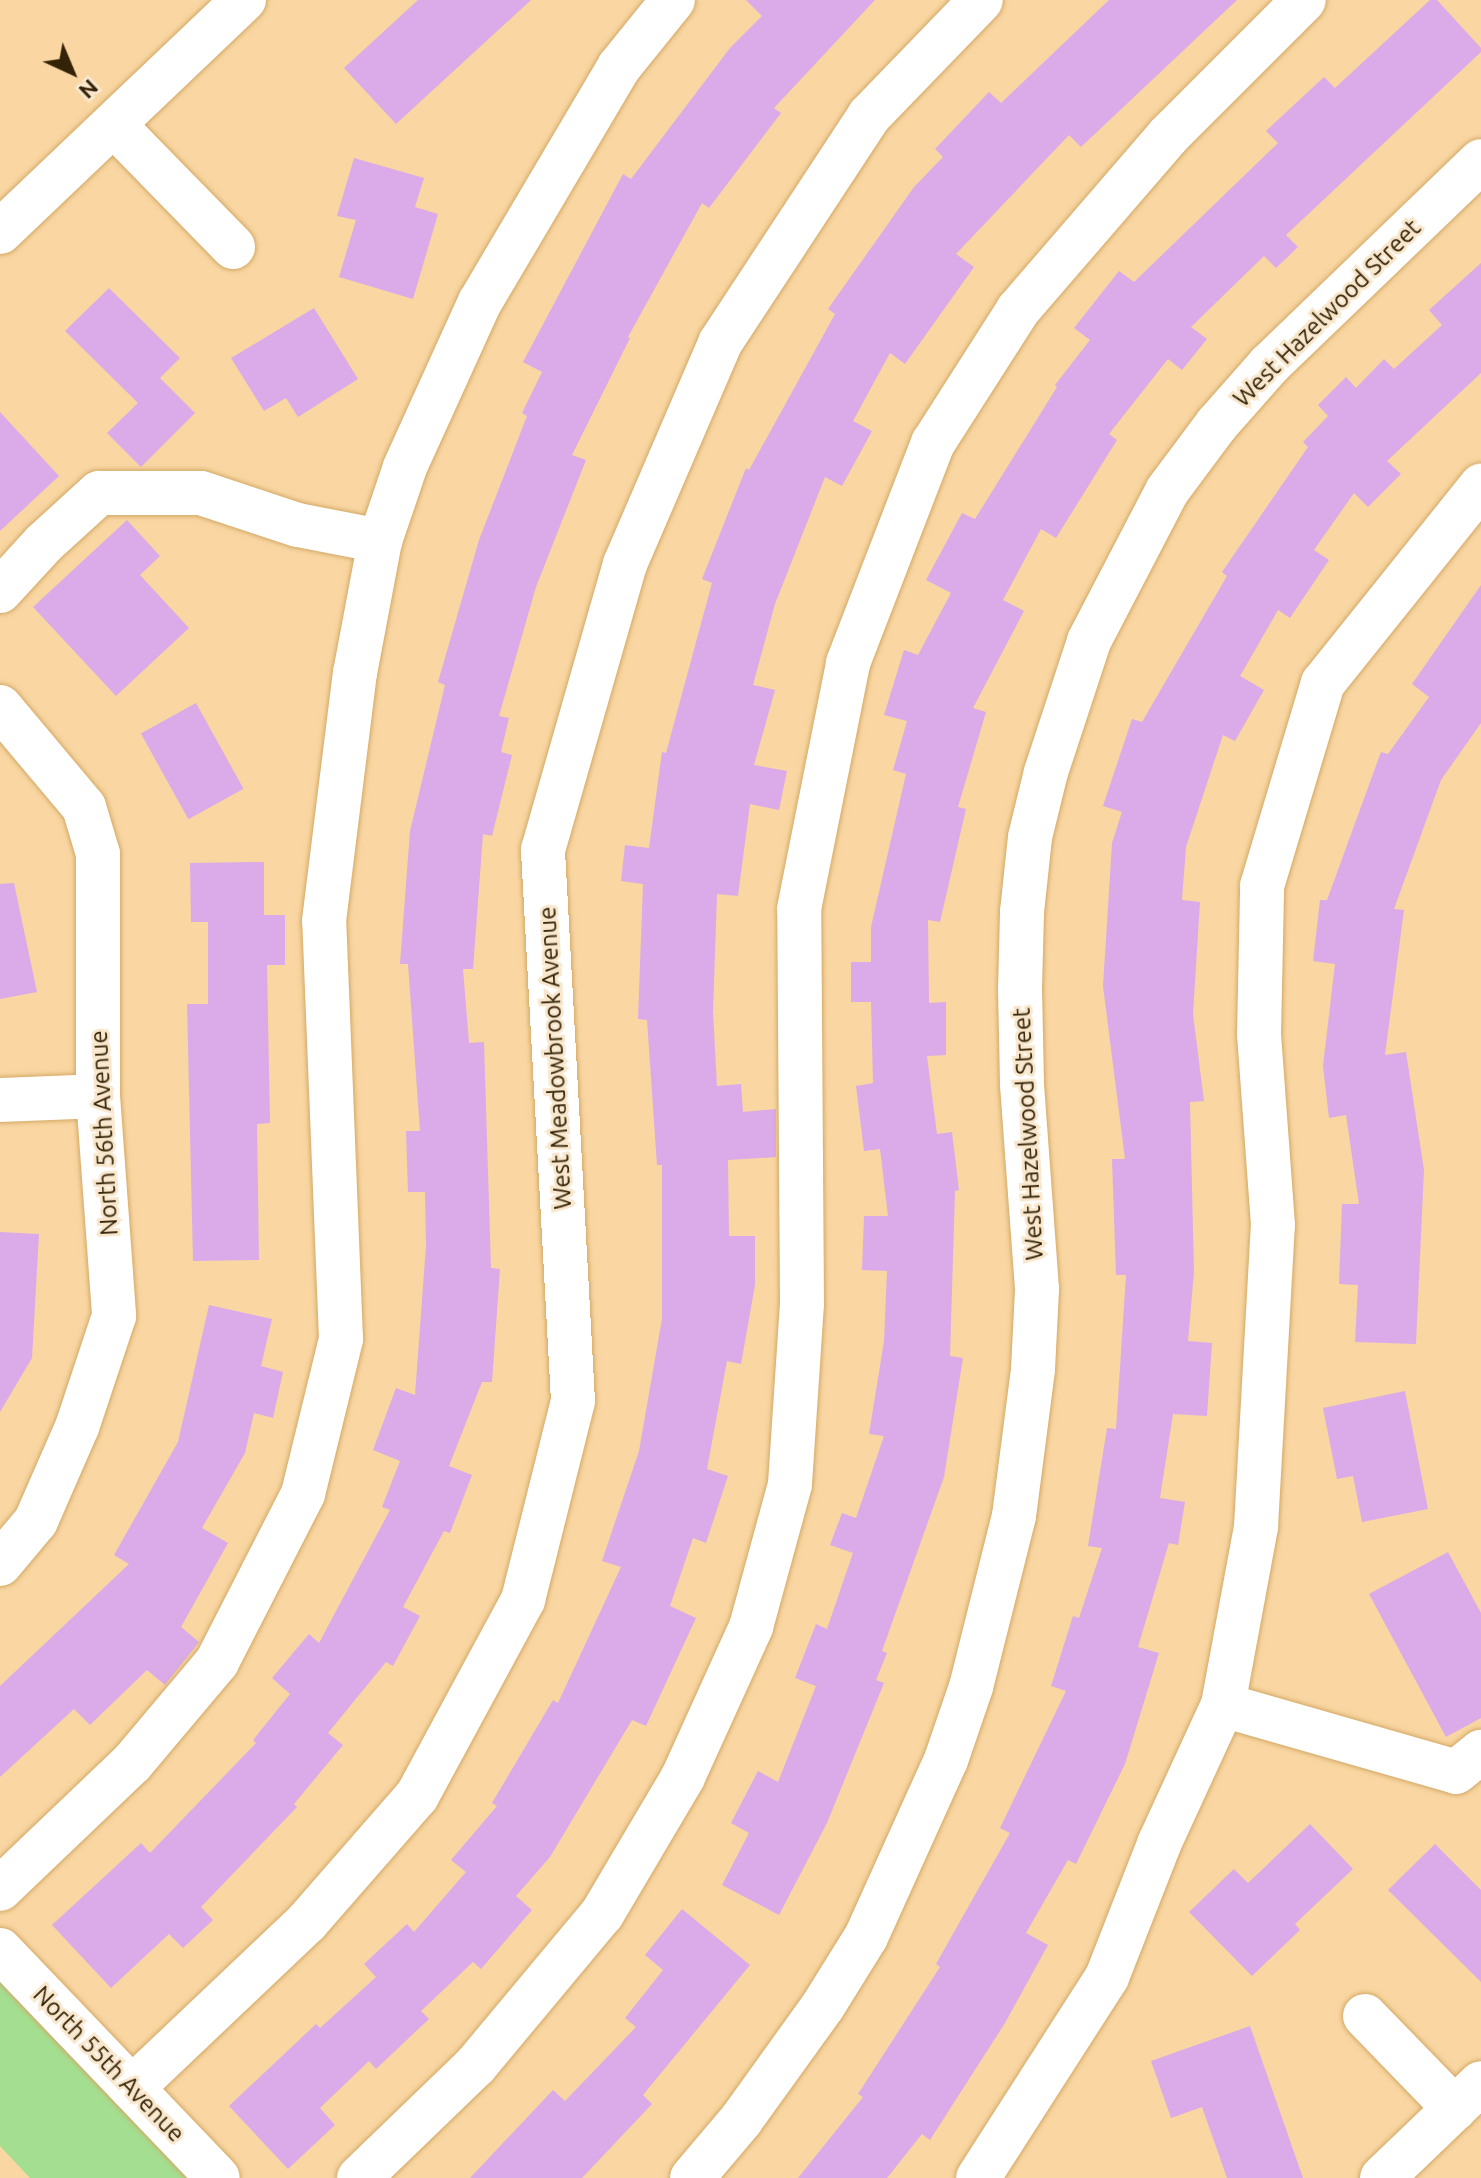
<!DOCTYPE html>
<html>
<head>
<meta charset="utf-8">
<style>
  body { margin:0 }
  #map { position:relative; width:1481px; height:2178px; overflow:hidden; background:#f9d6a2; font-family:Ubuntu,sans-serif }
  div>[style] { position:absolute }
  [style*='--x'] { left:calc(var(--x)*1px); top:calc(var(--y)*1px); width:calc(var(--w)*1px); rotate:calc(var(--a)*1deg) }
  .green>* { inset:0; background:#a4de90 }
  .building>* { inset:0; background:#daabe8; transform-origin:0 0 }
  .roads { filter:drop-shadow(0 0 2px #d3a966) drop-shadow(0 0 2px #d3a966) }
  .minor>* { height:44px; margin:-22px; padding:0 22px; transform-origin:22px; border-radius:22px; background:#fff }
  span { translate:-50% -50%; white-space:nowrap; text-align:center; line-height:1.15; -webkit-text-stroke:6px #f8e7cd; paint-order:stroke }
  .street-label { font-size:24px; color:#342306 }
  .north { position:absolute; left:32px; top:32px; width:80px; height:80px; -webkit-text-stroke:6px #f8e7cd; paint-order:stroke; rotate:136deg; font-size:22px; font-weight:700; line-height:32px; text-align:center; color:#342306 }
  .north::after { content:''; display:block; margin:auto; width:28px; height:36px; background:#342306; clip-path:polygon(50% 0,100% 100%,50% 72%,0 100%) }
</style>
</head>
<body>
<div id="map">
  <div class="green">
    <i style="clip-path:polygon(0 1977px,192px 2178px,30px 2178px,0 2146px)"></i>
  </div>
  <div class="building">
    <i style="clip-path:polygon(418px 0,531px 0,396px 124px,344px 68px)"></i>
    <i style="clip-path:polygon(746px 0,875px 0,774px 108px,781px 113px,709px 208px,702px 203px,628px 337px,630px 338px,572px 455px,586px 460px,536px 587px,499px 716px,509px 718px,501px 752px,512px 755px,492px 836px,483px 834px,473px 969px,463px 969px,469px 1043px,484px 1042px,491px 1268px,500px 1269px,492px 1382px,482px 1382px,449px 1466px,472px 1475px,450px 1533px,444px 1531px,403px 1607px,420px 1616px,393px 1666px,386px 1662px,328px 1733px,343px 1745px,294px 1804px,297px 1807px,201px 1907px,213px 1920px,183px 1948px,169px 1934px,111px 1988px,52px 1925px,141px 1843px,150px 1853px,256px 1743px,253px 1740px,290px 1694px,272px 1678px,309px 1634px,319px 1643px,390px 1510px,382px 1507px,400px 1461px,373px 1450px,396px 1388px,415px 1395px,426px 1246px,425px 1192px,408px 1192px,406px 1131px,420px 1131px,408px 964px,400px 964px,410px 831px,445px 685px,438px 682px,479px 540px,527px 416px,522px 413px,542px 372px,523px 362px,623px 174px,631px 179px,730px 48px,762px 16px)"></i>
    <i style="clip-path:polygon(1109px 0,1237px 0,1081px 147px,1069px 135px,956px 254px,974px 267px,905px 364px,890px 353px,853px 421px,872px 431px,842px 486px,825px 477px,775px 604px,753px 685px,775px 690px,754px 765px,787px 771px,779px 810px,750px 804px,738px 896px,717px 894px,713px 1012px,717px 1086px,741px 1084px,743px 1112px,776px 1109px,776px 1157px,728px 1160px,729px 1236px,755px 1236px,755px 1285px,741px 1364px,727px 1361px,707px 1469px,728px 1476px,706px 1543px,693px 1538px,670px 1606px,696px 1618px,646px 1726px,632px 1720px,550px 1857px,516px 1896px,532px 1910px,481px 1969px,473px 1962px,421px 2011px,429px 2019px,376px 2069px,369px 2061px,320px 2108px,335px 2125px,288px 2169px,229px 2106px,316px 2024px,320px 2028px,376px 1977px,364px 1964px,407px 1924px,414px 1932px,466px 1872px,451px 1860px,497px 1806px,492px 1803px,553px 1700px,558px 1703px,621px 1567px,602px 1561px,639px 1451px,662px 1319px,662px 1165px,657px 1165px,647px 1020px,638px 1019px,643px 884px,621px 881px,625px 845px,649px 848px,662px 752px,666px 753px,712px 583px,702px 579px,746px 468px,749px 470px,835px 314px,828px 309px,914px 187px,943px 157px,935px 149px,989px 92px,1001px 103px)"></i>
    <i style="clip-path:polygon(1430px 0,1437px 0,1481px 48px,1481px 52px,1286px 235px,1298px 247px,1276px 268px,1264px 256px,1191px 327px,1207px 339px,1182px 370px,1168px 359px,1109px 434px,1117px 440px,1056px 538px,1041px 529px,1003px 600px,1024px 611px,973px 708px,986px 712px,958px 807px,966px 809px,940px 922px,928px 920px,929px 1003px,946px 1002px,946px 1055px,927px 1056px,937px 1134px,952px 1132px,959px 1190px,955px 1191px,950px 1356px,963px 1358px,944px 1477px,882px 1651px,887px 1653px,876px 1680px,884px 1683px,827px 1823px,779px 1915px,722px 1885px,749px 1833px,731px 1823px,758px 1771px,778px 1782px,816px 1686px,795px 1678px,816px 1624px,827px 1629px,853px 1553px,830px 1545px,842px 1513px,856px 1518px,884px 1436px,869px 1434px,884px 1341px,887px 1271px,862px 1270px,864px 1216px,888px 1216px,880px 1149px,864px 1151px,856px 1086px,873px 1083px,871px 1002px,851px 1002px,851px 962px,871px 962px,871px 927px,906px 774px,893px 770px,907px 721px,884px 715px,904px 650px,918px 655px,951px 593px,926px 580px,962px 513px,975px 519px,1057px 387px,1055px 385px,1090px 340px,1074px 328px,1119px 271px,1134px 282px,1278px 143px,1266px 131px,1324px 77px,1335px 88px)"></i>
    <i style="clip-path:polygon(354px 158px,424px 178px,415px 207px,438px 214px,413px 299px,339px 277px,356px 220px,337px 216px)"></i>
    <i style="clip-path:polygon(1481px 263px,1481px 373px,1387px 461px,1401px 474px,1368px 507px,1354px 493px,1314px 550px,1329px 560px,1290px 618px,1278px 610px,1240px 676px,1264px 690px,1235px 741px,1223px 735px,1186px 847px,1182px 900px,1200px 902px,1193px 1014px,1204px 1101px,1190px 1102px,1194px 1272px,1188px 1341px,1212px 1343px,1207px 1416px,1173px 1414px,1160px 1498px,1185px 1502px,1178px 1545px,1169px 1543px,1138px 1647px,1159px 1653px,1125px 1764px,1076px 1864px,1068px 1860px,1026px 1933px,1048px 1945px,1005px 2023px,930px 2140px,922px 2134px,887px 2178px,798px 2178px,863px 2097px,858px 2094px,940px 1967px,936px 1964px,1010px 1833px,1000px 1828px,1066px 1691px,1051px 1686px,1073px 1616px,1079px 1618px,1102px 1548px,1088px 1546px,1107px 1428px,1116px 1429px,1126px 1275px,1116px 1275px,1112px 1159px,1125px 1159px,1103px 986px,1112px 843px,1122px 812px,1103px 806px,1132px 719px,1142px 722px,1227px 576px,1222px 572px,1308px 447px,1303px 442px,1328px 416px,1318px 405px,1346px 377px,1356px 388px,1384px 359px,1394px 369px,1442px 325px,1429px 310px)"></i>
    <i style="clip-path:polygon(109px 288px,180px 358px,160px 378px,195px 413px,141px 467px,107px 433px,138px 403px,65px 331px)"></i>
    <i style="clip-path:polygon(314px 308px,358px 379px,298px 417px,286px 398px,264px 411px,231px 358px)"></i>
    <i style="clip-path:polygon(0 412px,59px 476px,0 531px)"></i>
    <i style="clip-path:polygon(127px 520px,160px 556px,140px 575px,189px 628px,116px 696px,33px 607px)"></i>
    <i style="clip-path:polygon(1481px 585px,1481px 723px,1441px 780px,1394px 909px,1404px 910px,1385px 1055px,1406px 1052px,1424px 1170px,1416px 1344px,1355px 1342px,1358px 1285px,1339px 1284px,1342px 1204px,1359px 1204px,1346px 1115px,1329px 1118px,1323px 1066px,1335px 964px,1313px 961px,1320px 900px,1327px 900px,1381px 752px,1388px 754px,1429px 697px,1412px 684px)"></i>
    <i style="left:196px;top:703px;width:98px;height:63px;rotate:61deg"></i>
    <i style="clip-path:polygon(264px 862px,264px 915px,285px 915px,285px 965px,267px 965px,270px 1123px,257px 1124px,259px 1260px,193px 1261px,187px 1004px,208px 1004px,208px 922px,191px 922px,190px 863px)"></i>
    <i style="clip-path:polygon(14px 883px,37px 992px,0 999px,0 884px)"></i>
    <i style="clip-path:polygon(0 1232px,39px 1234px,32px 1358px,0 1412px)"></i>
    <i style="clip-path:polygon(209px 1305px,272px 1319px,261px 1366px,283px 1372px,273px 1418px,254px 1413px,245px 1453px,202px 1528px,228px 1543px,181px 1627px,199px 1642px,165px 1685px,147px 1670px,90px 1725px,74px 1709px,0 1777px,0 1686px,129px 1564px,114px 1555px,178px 1442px)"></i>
    <i style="clip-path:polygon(1405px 1391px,1428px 1509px,1362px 1522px,1353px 1476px,1337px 1479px,1323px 1408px)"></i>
    <i style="clip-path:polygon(1448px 1552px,1481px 1613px,1481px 1718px,1446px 1737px,1369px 1594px)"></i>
    <i style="clip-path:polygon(1310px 1824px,1353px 1869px,1295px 1924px,1300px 1930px,1252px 1976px,1189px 1912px,1234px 1869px,1248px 1883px)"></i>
    <i style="clip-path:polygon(1435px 1844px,1481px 1890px,1481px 1982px,1388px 1890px)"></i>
    <i style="clip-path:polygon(682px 1909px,750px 1965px,643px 2095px,652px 2104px,582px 2178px,470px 2178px,553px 2090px,565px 2101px,636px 2027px,625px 2018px,663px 1970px,645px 1955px)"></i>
    <i style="clip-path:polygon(1250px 2026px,1303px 2178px,1227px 2178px,1202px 2107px,1171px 2118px,1151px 2061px)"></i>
  </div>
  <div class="roads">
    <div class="minor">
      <i style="--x:115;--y:126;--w:169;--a:45.7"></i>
      <i style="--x:0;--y:232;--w:337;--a:-43.6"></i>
      <i style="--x:0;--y:591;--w:64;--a:-47.5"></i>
      <i style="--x:43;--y:544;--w:76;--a:-42.3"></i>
      <i style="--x:99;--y:493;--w:102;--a:0"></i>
      <i style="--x:201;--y:493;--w:102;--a:18.3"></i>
      <i style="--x:298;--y:525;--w:84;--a:11"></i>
      <i style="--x:0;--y:707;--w:131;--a:50"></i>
      <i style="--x:84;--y:807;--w:49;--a:73.4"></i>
      <i style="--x:98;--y:854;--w:242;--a:90"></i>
      <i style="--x:98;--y:1096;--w:221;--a:85.8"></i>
      <i style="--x:114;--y:1316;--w:117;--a:108.4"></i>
      <i style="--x:77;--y:1427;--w:103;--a:113.6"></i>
      <i style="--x:36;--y:1521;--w:56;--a:129.9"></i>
      <i style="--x:0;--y:1100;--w:98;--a:-2.3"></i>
      <i style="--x:1223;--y:1705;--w:242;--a:16"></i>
      <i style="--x:1456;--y:1772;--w:32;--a:-39"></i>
      <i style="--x:0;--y:1889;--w:182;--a:-43.7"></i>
      <i style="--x:132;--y:1763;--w:132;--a:-49.9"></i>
      <i style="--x:217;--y:1662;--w:189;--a:-62.9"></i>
      <i style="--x:303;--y:1494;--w:160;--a:-76.2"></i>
      <i style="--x:341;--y:1339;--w:418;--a:-92.3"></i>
      <i style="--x:324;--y:921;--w:250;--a:-82.9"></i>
      <i style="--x:355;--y:673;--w:134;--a:-79.3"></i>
      <i style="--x:380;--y:541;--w:78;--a:-71.3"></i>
      <i style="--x:405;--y:467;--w:181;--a:-65.6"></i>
      <i style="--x:480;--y:302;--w:273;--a:-59.4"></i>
      <i style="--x:619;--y:67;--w:86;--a:-51.1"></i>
      <i style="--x:0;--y:1950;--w:315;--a:46.3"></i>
      <i style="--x:1365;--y:2016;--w:129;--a:45.9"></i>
      <i style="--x:132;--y:2088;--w:241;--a:-43.5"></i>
      <i style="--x:307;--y:1922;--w:167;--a:-48.9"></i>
      <i style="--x:417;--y:1796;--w:223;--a:-61.6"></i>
      <i style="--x:523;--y:1600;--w:205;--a:-75.9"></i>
      <i style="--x:573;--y:1401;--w:552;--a:-93.12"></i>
      <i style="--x:543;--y:850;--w:298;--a:-74"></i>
      <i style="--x:625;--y:564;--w:241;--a:-66.7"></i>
      <i style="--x:720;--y:343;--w:272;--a:-56.7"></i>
      <i style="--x:869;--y:116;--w:161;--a:-46"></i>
      <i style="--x:359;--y:2178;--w:163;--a:-44"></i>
      <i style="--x:476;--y:2065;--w:197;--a:-50.2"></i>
      <i style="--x:602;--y:1914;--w:159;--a:-59.4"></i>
      <i style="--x:683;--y:1777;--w:165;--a:-65.6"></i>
      <i style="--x:751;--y:1627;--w:148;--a:-74.7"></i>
      <i style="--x:790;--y:1484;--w:180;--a:-86.2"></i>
      <i style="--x:802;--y:1304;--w:395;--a:-90.4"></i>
      <i style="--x:799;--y:909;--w:251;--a:-78.7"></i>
      <i style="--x:848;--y:663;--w:236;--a:-68.9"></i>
      <i style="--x:933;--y:443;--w:158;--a:-57.4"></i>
      <i style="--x:1018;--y:310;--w:230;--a:-49.2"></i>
      <i style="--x:1168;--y:136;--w:192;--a:-45"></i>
      <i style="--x:692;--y:2178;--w:76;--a:-49.8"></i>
      <i style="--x:741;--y:2120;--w:140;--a:-54.3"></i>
      <i style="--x:823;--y:2006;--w:81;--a:-58.1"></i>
      <i style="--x:866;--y:1937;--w:194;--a:-65.7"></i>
      <i style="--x:946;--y:1760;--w:77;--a:-71.1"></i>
      <i style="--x:971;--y:1687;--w:176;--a:-75.9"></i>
      <i style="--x:1014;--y:1516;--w:148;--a:-82.6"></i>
      <i style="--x:1033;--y:1369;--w:80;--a:-87.1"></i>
      <i style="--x:1037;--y:1289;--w:206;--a:-94.2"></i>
      <i style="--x:1022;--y:1084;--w:95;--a:-91.2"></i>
      <i style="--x:1020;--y:989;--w:77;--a:-88.5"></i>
      <i style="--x:1022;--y:912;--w:75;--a:-83.9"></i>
      <i style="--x:1030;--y:837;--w:67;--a:-76.2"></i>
      <i style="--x:1046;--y:772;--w:138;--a:-71.8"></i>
      <i style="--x:1089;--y:641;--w:169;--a:-62.5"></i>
      <i style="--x:1167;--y:491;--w:84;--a:-53.3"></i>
      <i style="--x:1217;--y:424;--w:79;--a:-48.6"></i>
      <i style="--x:1269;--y:365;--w:294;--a:-43.9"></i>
      <i style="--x:978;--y:2178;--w:239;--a:-57.3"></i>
      <i style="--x:1107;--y:1977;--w:143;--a:-68.6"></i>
      <i style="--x:1159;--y:1844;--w:153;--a:-65.3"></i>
      <i style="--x:1223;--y:1705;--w:181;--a:-79.5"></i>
      <i style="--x:1256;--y:1527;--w:302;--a:-86.8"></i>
      <i style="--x:1273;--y:1225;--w:191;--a:-94.2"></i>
      <i style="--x:1259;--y:1035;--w:149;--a:-88.8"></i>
      <i style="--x:1262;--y:886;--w:212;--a:-73.3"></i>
      <i style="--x:1323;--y:683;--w:253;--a:-51.3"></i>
      <i style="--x:1382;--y:2178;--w:137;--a:-43.8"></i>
    </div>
  </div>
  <div class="street-label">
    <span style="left:1327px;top:313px;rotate:-45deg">West Hazelwood Street</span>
    <span style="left:555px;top:1058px;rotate:-93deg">West Meadowbrook Avenue</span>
    <span style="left:104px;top:1133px;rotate:-93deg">North 56th Avenue</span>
    <span style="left:1028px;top:1134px;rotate:-93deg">West Hazelwood Street</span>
    <span style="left:109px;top:2064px;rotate:46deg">North 55th Avenue</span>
  </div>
  <div class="north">N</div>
</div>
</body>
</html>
